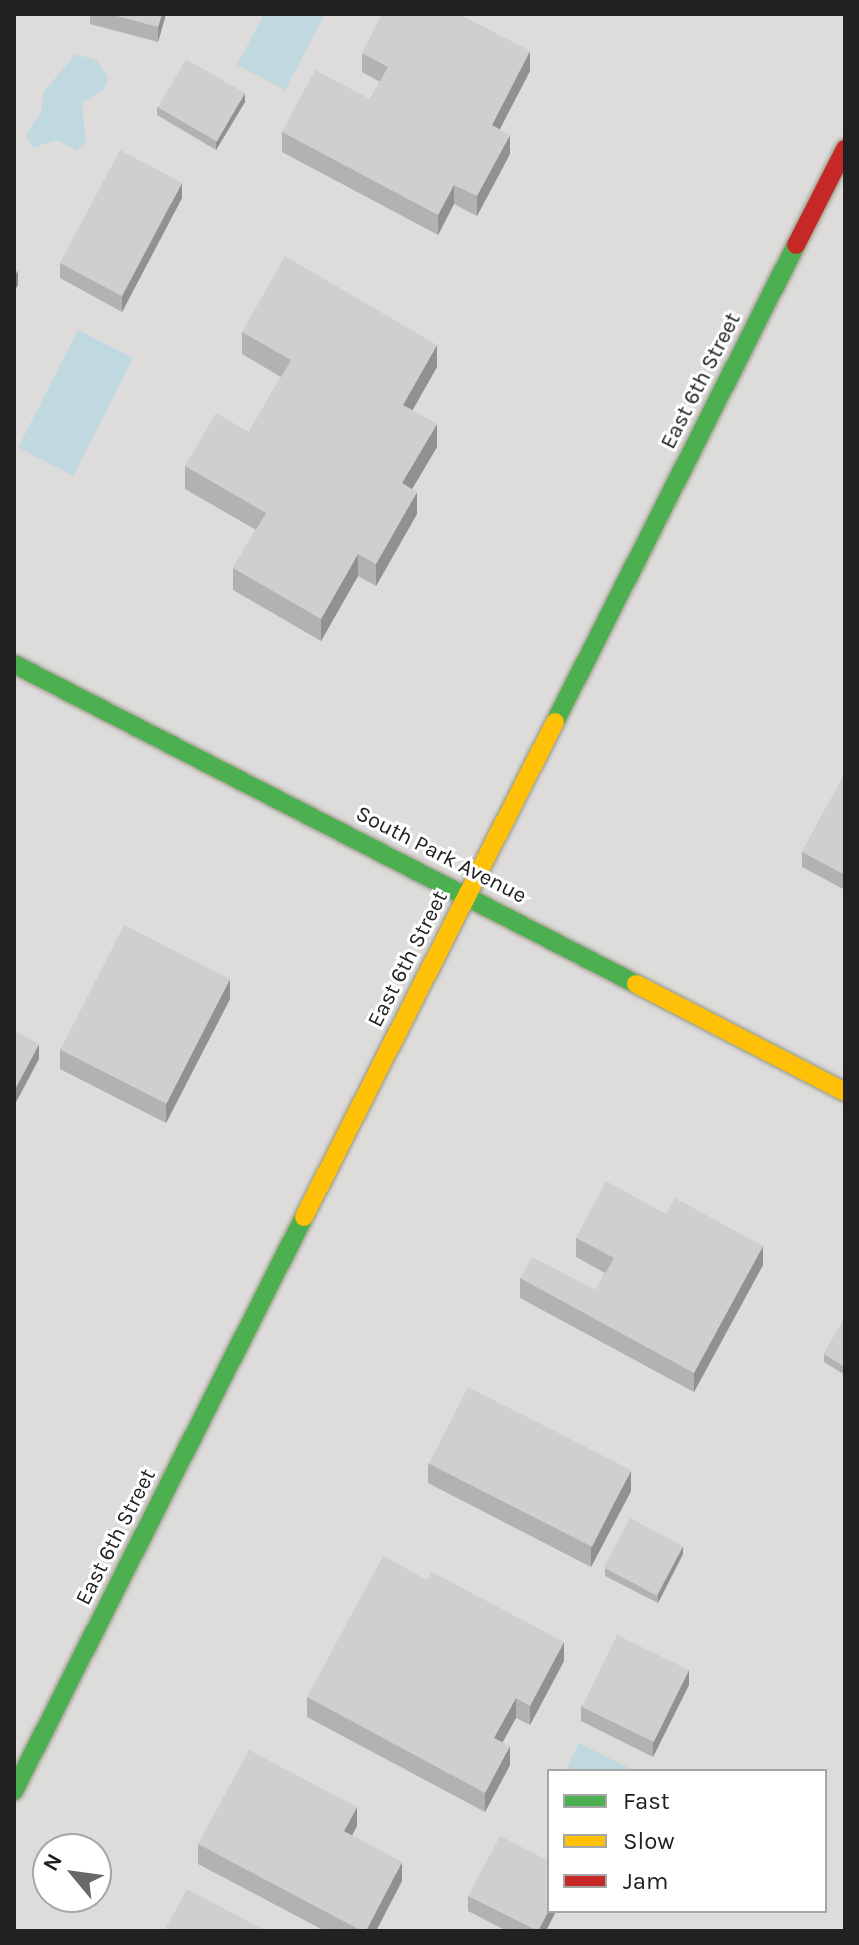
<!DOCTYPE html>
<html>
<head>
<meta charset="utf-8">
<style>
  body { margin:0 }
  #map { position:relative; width:859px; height:1945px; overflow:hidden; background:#eeecea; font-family:Karla,sans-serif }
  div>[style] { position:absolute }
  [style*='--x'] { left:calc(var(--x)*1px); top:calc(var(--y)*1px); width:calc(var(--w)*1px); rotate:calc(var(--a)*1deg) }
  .residential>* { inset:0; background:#dedcdb }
  .water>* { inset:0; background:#c0d8df; transform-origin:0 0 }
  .roads { filter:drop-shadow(0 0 2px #959683) drop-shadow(0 0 2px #959683) }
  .fast>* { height:18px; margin:-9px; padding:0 9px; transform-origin:9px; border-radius:9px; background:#4caf50 }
  .slow>* { height:18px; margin:-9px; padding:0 9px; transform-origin:9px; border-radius:9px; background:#ffc107 }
  .jam>* { height:18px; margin:-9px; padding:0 9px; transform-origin:9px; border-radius:9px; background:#c62828 }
  .wall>* { inset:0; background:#b4b2b0 }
  .shaded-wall>* { inset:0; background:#929190 }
  .building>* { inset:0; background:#d1cfcd; transform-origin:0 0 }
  span { translate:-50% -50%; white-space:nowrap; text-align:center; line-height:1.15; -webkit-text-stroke:6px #fff; paint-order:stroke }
  .street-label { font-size:22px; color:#212121 }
  .frame { position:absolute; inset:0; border:16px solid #212121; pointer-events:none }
  .legend { position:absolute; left:547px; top:1769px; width:280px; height:144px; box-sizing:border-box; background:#fff; border:2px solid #a6a6a6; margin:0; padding:10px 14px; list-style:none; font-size:24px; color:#212121 }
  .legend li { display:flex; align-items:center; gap:16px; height:40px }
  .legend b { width:40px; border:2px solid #a6a6a6 }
  .north { position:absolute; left:32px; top:1833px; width:80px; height:80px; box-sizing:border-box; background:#fff; border:2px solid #a6a6a6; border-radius:50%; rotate:299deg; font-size:22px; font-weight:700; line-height:32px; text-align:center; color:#212121 }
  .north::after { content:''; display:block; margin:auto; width:28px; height:36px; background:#696867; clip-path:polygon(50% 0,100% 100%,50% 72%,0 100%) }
</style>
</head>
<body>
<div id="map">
  <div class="residential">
    <i style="clip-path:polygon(evenodd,14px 14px,845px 14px,845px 1931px,14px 1931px,14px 14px,549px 1771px,825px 1771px,825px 1911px,549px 1911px,549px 1771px,14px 14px,48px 1849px,96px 1849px,96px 1897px,48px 1897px,48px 1849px)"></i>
  </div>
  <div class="water">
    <i style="clip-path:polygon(264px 14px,325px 14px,285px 90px,237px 65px)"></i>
    <i style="clip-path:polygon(76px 54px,96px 60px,108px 77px,104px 90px,82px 102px,86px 143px,76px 150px,56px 140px,33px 148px,26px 135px,41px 113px,44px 91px)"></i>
    <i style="left:78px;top:330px;width:62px;height:132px;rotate:27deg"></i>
    <i style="clip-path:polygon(579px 1743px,635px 1771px,565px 1771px)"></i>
  </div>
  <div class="roads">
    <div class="fast">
      <i style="--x:14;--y:664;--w:699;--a:27.22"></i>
      <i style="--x:555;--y:722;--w:534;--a:-63.2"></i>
      <i style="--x:14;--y:1791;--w:643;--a:-63.2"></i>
    </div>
    <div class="slow">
      <i style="--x:636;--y:984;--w:235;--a:27.3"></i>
      <i style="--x:304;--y:1217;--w:555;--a:-63.11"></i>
    </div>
    <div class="jam">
      <i style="--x:796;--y:245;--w:108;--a:-63"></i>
    </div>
  </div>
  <div class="wall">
    <i style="clip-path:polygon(90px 14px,166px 14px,158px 42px,90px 24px)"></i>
    <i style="clip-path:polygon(362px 53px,530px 71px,500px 129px,510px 154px,477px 216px,454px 204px,438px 235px,282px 152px,282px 132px,370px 99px,380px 82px,362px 72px)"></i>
    <i style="clip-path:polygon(245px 102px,216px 150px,157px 115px,157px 107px)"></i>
    <i style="clip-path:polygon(182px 198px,122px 312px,60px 278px,60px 263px)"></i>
    <i style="clip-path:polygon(242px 332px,437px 367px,412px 410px,437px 447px,412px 489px,417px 514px,376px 586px,358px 576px,321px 641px,233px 590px,233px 568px,256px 530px,185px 489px,185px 466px,249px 432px,281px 377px,242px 354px)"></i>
    <i style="clip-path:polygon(845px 774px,845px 890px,802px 867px,802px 852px)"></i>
    <i style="clip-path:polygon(230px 999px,166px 1123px,60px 1069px,60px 1049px)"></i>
    <i style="clip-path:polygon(576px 1238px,763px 1265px,694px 1392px,520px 1298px,520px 1278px,596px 1290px,605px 1273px,576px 1257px)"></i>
    <i style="clip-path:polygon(845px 1318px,845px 1375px,824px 1362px,824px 1354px)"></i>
    <i style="clip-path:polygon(428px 1463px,631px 1491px,591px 1567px,428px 1483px)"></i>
    <i style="clip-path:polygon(683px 1554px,658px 1603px,605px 1576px,605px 1568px)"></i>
    <i style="clip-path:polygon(427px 1580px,564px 1661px,530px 1725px,516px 1718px,503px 1742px,510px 1765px,485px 1812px,307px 1717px,307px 1697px)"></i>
    <i style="clip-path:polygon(689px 1685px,653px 1757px,581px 1721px,581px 1706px)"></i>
    <i style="clip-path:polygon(357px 1826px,352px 1835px,402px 1881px,376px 1931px,325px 1931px,198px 1864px,198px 1844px)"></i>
    <i style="clip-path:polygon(468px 1896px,549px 1911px,556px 1911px,546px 1931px,507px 1931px,468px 1911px)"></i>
  </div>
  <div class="shaded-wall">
    <i style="clip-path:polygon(162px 14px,166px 14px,158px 42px,158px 27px)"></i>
    <i style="clip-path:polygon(530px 51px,530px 71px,492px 144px,492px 125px)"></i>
    <i style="clip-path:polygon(245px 93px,245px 102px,216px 150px,216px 142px)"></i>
    <i style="clip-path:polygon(510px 135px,510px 154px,477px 216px,477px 196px)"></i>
    <i style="clip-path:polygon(182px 183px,182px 198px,122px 312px,122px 297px)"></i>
    <i style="clip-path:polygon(454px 185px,454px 204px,438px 235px,438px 215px)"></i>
    <i style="clip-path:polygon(18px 270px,18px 285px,14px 292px,14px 278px)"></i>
    <i style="clip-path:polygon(437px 345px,437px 367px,403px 427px,403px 405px)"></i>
    <i style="clip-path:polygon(437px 424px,437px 447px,402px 506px,402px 483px)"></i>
    <i style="clip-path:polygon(417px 492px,417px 514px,376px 586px,376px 564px)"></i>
    <i style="clip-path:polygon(358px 554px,358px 576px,321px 641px,321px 619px)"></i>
    <i style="clip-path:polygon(230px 979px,230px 999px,166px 1123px,166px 1104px)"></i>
    <i style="clip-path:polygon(39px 1044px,39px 1059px,14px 1106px,14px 1091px)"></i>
    <i style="clip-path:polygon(763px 1246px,763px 1265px,694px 1392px,694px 1373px)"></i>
    <i style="clip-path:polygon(631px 1471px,631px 1491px,591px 1567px,591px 1547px)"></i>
    <i style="clip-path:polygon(683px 1546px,683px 1554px,658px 1603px,658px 1595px)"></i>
    <i style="clip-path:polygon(564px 1642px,564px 1661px,530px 1725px,530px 1706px)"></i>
    <i style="clip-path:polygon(689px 1670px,689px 1685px,653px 1757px,653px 1742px)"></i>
    <i style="clip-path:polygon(516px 1698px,516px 1718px,494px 1757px,494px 1738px)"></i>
    <i style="clip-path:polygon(510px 1746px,510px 1765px,485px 1812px,485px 1793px)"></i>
    <i style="clip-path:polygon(357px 1807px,357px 1826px,344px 1850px,344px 1831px)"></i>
    <i style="clip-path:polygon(402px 1862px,402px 1881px,376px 1931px,366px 1931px)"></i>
    <i style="clip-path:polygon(549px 1911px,556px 1911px,546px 1931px,538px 1931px)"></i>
  </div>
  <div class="building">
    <i style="clip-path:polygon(109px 14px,162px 14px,158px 27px)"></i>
    <i style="clip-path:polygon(382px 14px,459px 14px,530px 51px,492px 125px,510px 135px,477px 196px,454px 185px,438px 215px,282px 132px,315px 70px,370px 99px,388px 67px,362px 53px)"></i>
    <i style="left:186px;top:59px;width:68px;height:56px;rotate:30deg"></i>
    <i style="left:120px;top:150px;width:70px;height:128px;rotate:28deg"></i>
    <i style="clip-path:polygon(285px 256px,437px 345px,403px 405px,437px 424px,402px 483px,417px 492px,376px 564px,358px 554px,321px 619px,233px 568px,266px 513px,185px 466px,216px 413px,249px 432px,291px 360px,242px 332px)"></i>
    <i style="clip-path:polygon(845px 774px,845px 875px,802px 852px)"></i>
    <i style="left:124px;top:925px;width:119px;height:140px;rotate:27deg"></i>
    <i style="clip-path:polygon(14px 1030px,39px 1044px,14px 1091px)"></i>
    <i style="clip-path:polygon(606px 1181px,666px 1214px,675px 1198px,763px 1246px,694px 1373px,520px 1278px,532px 1257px,596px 1290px,614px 1258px,576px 1238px)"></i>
    <i style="clip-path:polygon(845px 1318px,845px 1367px,824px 1354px)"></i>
    <i style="left:468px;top:1387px;width:183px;height:86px;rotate:27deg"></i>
    <i style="left:630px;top:1518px;width:60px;height:56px;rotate:28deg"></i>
    <i style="clip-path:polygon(383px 1556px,427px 1580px,432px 1572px,564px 1642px,530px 1706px,516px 1698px,494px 1738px,510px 1746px,485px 1793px,307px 1697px)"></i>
    <i style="left:617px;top:1635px;width:80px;height:80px;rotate:26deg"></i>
    <i style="clip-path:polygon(249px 1750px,357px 1807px,344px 1831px,402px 1862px,366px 1931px,362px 1931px,198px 1844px)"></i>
    <i style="clip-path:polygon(500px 1836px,549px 1861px,549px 1910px,538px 1931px,468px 1896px)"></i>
    <i style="clip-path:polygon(187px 1889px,266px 1931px,164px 1931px)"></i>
  </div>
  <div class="street-label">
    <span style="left:701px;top:381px;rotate:-63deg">East 6th Street</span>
    <span style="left:441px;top:855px;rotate:27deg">South Park Avenue</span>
    <span style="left:408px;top:959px;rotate:-63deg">East 6th Street</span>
    <span style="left:116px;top:1537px;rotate:-63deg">East 6th Street</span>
  </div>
  <div class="frame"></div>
  <ul class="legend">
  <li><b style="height:10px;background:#4caf50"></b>Fast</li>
  <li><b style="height:10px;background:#ffc107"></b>Slow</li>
  <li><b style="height:10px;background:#c62828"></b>Jam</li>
  </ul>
  <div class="north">N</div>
</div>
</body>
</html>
